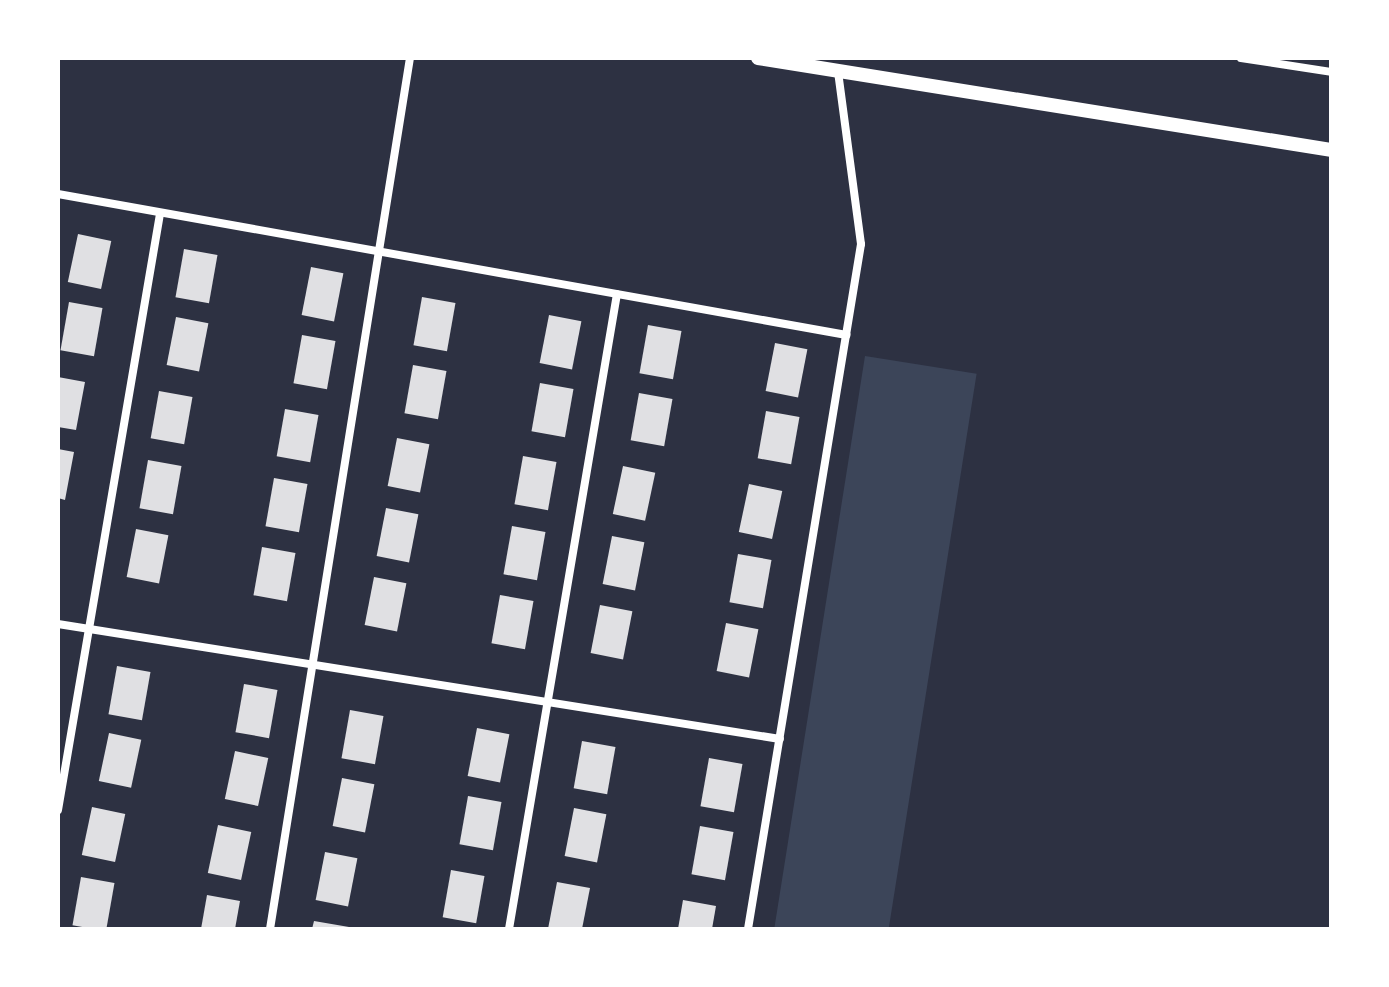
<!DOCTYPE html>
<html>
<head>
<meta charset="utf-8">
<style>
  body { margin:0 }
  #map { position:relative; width:1389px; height:987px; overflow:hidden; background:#2d3142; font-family:Manrope,sans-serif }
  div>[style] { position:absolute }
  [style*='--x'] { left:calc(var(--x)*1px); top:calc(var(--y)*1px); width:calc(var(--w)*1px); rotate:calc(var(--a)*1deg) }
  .green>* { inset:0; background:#3c4559; transform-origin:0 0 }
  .building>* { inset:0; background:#e0e0e3; transform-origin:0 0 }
  .minor>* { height:8px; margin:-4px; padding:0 4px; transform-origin:4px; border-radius:4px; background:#fff }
  .tertiary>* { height:14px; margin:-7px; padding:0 7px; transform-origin:7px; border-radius:7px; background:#fff }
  span { translate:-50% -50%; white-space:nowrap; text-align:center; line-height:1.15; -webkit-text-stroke:6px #fff; paint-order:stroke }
  .frame { position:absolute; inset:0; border:60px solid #fff; pointer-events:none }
</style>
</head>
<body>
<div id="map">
  <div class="green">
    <i style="left:865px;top:356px;width:113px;height:580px;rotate:9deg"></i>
  </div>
  <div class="building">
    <i style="left:78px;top:234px;width:34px;height:49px;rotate:12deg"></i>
    <i style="left:184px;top:249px;width:34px;height:49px;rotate:10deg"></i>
    <i style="left:311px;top:267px;width:33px;height:49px;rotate:11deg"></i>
    <i style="left:422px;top:297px;width:34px;height:49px;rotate:10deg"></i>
    <i style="left:69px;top:302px;width:34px;height:49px;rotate:10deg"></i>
    <i style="left:549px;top:315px;width:33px;height:49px;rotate:11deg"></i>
    <i style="left:176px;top:317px;width:33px;height:49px;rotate:11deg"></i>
    <i style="left:648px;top:325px;width:34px;height:49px;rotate:10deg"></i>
    <i style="left:302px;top:335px;width:34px;height:49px;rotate:10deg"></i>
    <i style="left:775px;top:343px;width:33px;height:49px;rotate:11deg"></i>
    <i style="left:413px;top:365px;width:34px;height:49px;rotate:10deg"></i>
    <i style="clip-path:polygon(58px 377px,85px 382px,76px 430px,58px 427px)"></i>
    <i style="left:540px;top:383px;width:34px;height:49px;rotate:10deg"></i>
    <i style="left:159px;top:391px;width:34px;height:48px;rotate:10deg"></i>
    <i style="left:639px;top:393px;width:34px;height:48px;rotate:10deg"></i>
    <i style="left:285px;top:409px;width:34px;height:48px;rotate:10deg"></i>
    <i style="left:766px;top:411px;width:34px;height:48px;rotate:10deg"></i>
    <i style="left:397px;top:438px;width:33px;height:49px;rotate:11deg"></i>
    <i style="clip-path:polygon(58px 449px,74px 452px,65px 500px,58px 498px)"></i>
    <i style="left:523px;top:456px;width:34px;height:49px;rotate:10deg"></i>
    <i style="left:148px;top:460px;width:34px;height:49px;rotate:10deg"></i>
    <i style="left:623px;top:466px;width:33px;height:49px;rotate:12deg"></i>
    <i style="left:274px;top:478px;width:34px;height:49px;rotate:10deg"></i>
    <i style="left:749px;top:484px;width:34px;height:49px;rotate:12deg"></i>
    <i style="left:386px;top:508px;width:33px;height:49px;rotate:11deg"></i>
    <i style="left:512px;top:526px;width:34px;height:49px;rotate:10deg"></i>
    <i style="left:136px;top:529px;width:33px;height:49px;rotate:11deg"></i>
    <i style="left:612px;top:536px;width:33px;height:49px;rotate:11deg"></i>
    <i style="left:262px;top:547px;width:34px;height:49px;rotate:10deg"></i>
    <i style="left:738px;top:554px;width:34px;height:49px;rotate:10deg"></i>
    <i style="left:374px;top:577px;width:33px;height:49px;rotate:11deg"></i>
    <i style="left:500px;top:595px;width:34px;height:49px;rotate:10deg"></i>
    <i style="left:600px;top:605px;width:33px;height:49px;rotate:11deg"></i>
    <i style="left:726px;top:623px;width:33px;height:49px;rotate:11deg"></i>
    <i style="left:117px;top:666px;width:34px;height:49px;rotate:10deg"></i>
    <i style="left:244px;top:684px;width:34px;height:49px;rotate:10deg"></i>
    <i style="left:350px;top:710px;width:34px;height:49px;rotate:10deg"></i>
    <i style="left:477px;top:728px;width:33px;height:49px;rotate:11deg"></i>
    <i style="left:109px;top:733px;width:33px;height:49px;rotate:12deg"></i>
    <i style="left:582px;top:741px;width:34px;height:48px;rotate:10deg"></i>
    <i style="left:235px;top:751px;width:34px;height:49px;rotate:12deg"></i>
    <i style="left:709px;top:758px;width:34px;height:49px;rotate:10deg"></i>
    <i style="left:342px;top:778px;width:33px;height:49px;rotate:11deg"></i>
    <i style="left:468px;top:796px;width:34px;height:49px;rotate:10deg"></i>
    <i style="left:92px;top:807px;width:34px;height:49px;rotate:12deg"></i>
    <i style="left:574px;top:808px;width:33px;height:49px;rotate:11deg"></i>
    <i style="left:218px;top:825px;width:34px;height:49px;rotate:12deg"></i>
    <i style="left:700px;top:826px;width:34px;height:49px;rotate:10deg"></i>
    <i style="left:325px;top:852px;width:33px;height:49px;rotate:11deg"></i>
    <i style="left:451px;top:870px;width:34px;height:48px;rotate:10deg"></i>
    <i style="left:81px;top:877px;width:34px;height:49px;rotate:10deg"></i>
    <i style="clip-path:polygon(557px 882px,590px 888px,582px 929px,548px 929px)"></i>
    <i style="clip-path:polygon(207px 895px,240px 901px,235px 929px,201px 929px)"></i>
    <i style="clip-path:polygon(683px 900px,716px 906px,712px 929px,678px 929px)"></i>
    <i style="clip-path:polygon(314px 921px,349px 927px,348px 929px,312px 929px)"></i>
  </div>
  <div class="minor">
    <i style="--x:1241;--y:58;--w:91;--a:8.8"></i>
    <i style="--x:58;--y:194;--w:801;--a:10.14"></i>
    <i style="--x:58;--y:624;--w:731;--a:9.05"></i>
    <i style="--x:58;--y:810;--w:605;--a:-80.29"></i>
    <i style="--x:270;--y:929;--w:882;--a:-80.87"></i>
    <i style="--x:509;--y:929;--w:644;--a:-80.35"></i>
    <i style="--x:748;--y:929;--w:694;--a:-80.63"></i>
    <i style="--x:861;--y:244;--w:175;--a:-97.6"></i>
  </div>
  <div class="tertiary">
    <i style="--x:758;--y:58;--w:580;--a:9.12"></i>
  </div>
  <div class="frame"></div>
</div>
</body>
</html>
